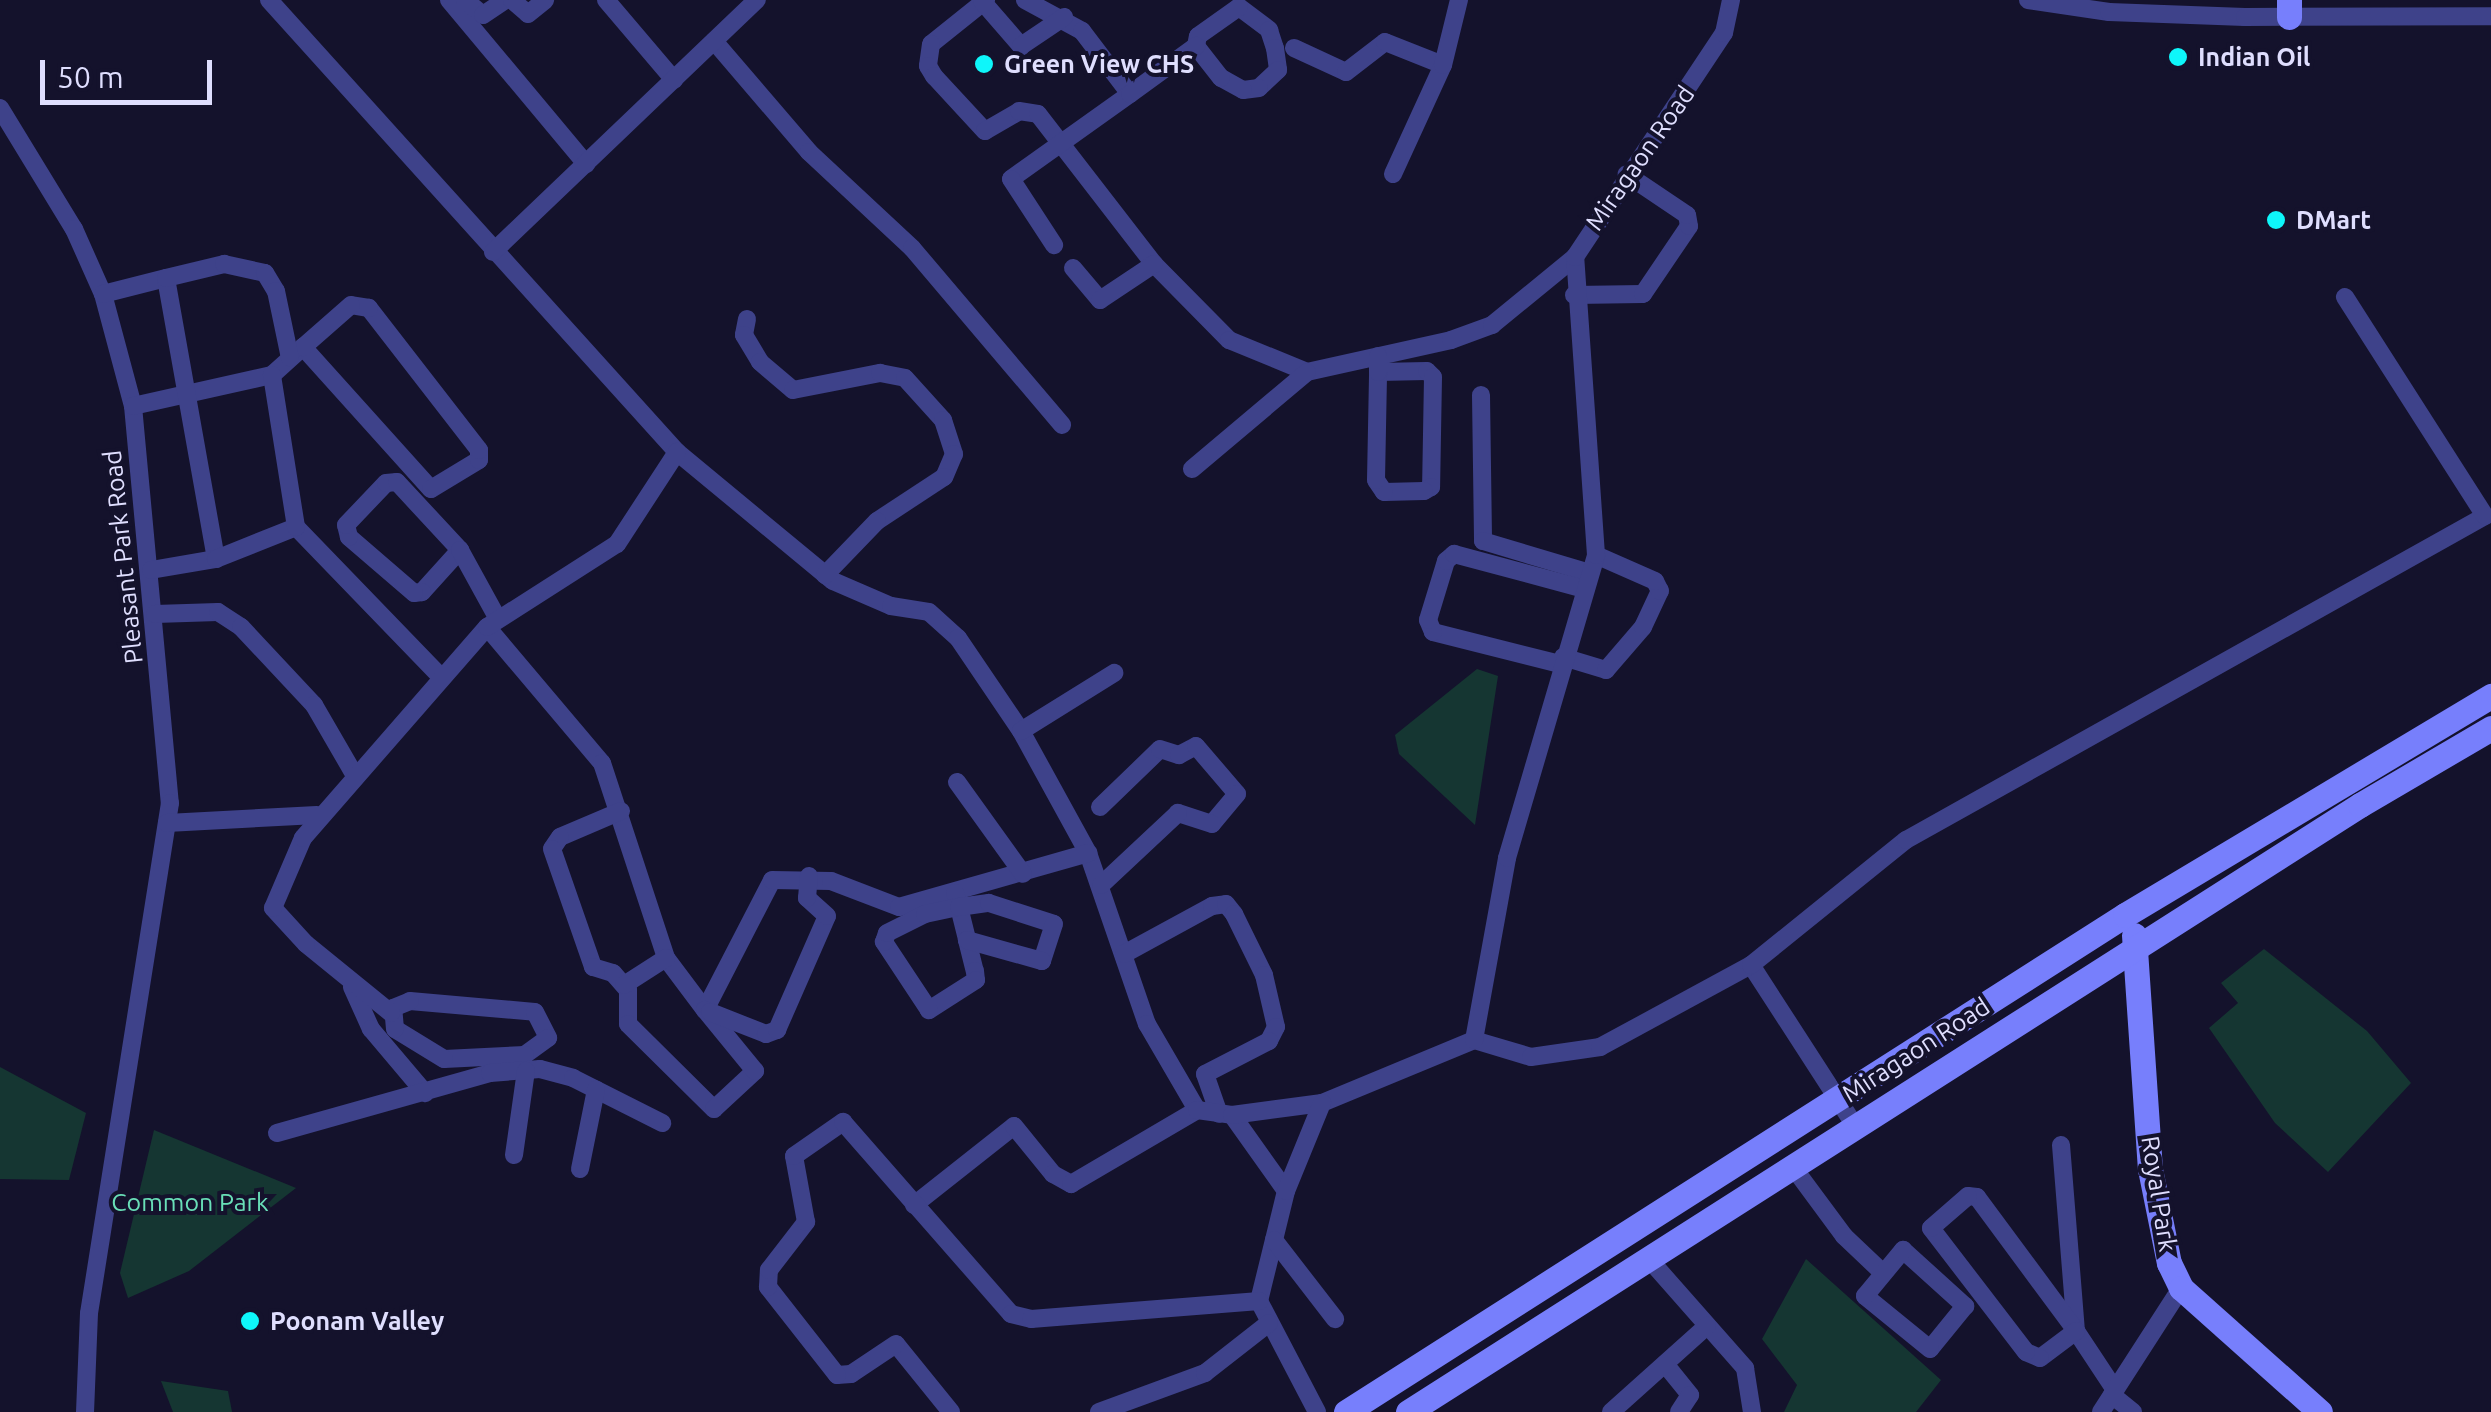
<!DOCTYPE html>
<html>
<head>
<meta charset="utf-8">
<style>
  body { margin:0 }
  #map { position:relative; width:2491px; height:1412px; overflow:hidden; background:#14122c; font-family:Ubuntu,sans-serif }
  div>[style] { position:absolute }
  [style*='--x'] { left:calc(var(--x)*1px); top:calc(var(--y)*1px); width:calc(var(--w)*1px); rotate:calc(var(--a)*1deg) }
  .green>* { inset:0; background:#153632 }
  .street>* { height:18px; margin:-9px; padding:0 9px; transform-origin:9px; border-radius:9px; background:#3e428a }
  .secondary>* { height:25px; margin:-12.5px; padding:0 12.5px; transform-origin:12.5px; border-radius:12.5px; background:#777ffc }
  .dots>* { width:28px; height:28px; translate:-50% -50%; box-sizing:border-box; border:5px solid #14122c; border-radius:50% }
  span { translate:-50% -50%; white-space:nowrap; text-align:center; line-height:1.15; -webkit-text-stroke:8px #14122c; paint-order:stroke }
  .poi-label { font-size:25px; color:#dfdefe; font-weight:700 }
  .left { translate:0 -50%; text-align:left }
  .street-label { font-size:25px; color:#dfdefe }
  .park-label { font-size:25px; color:#69dfb8 }
  .scale { position:absolute; left:40px; top:60px; width:172px; height:45px; box-sizing:border-box; border:5px solid #dfdefe; border-top:0; padding-left:12px; font-size:30px; line-height:35px; white-space:nowrap; color:#dfdefe; -webkit-text-stroke:8px #14122c; paint-order:stroke }
</style>
</head>
<body>
<div id="map">
  <div class="green">
    <i style="clip-path:polygon(1477px 669px,1498px 676px,1475px 825px,1399px 754px,1395px 735px)"></i>
    <i style="clip-path:polygon(2264px 949px,2367px 1031px,2411px 1083px,2328px 1172px,2275px 1123px,2209px 1028px,2238px 1003px,2221px 983px)"></i>
    <i style="clip-path:polygon(0 1067px,86px 1113px,69px 1180px,0 1179px)"></i>
    <i style="clip-path:polygon(154px 1130px,296px 1188px,189px 1271px,128px 1298px,120px 1273px)"></i>
    <i style="clip-path:polygon(1806px 1259px,1941px 1380px,1916px 1412px,1784px 1412px,1797px 1385px,1762px 1339px)"></i>
    <i style="clip-path:polygon(161px 1381px,228px 1391px,232px 1412px,173px 1412px)"></i>
  </div>
  <div class="street">
    <i style="--x:269;--y:0;--w:609;--a:47.93"></i>
    <i style="--x:677;--y:452;--w:202;--a:39.6"></i>
    <i style="--x:833;--y:581;--w:63;--a:23.3"></i>
    <i style="--x:891;--y:606;--w:38;--a:9"></i>
    <i style="--x:929;--y:612;--w:39;--a:42"></i>
    <i style="--x:958;--y:638;--w:112;--a:55.9"></i>
    <i style="--x:1021;--y:731;--w:139;--a:61.2"></i>
    <i style="--x:1088;--y:853;--w:181;--a:71"></i>
    <i style="--x:1147;--y:1024;--w:99;--a:59.8"></i>
    <i style="--x:449;--y:0;--w:214;--a:50.1"></i>
    <i style="--x:465;--y:0;--w:23;--a:40"></i>
    <i style="--x:483;--y:15;--w:27;--a:-34"></i>
    <i style="--x:512;--y:0;--w:21;--a:41"></i>
    <i style="--x:528;--y:14;--w:22;--a:-39"></i>
    <i style="--x:606;--y:0;--w:105;--a:49.6"></i>
    <i style="--x:986;--y:0;--w:70;--a:141.3"></i>
    <i style="--x:931;--y:44;--w:22;--a:98"></i>
    <i style="--x:928;--y:66;--w:12;--a:59"></i>
    <i style="--x:934;--y:76;--w:75;--a:47.2"></i>
    <i style="--x:985;--y:131;--w:39;--a:-30"></i>
    <i style="--x:1019;--y:111;--w:19;--a:9"></i>
    <i style="--x:1038;--y:114;--w:190;--a:52.3"></i>
    <i style="--x:1154;--y:264;--w:107;--a:45.4"></i>
    <i style="--x:1229;--y:340;--w:84;--a:22.3"></i>
    <i style="--x:1307;--y:372;--w:148;--a:-12.5"></i>
    <i style="--x:1451;--y:340;--w:44;--a:-20.1"></i>
    <i style="--x:1492;--y:325;--w:107;--a:-39.3"></i>
    <i style="--x:1025;--y:0;--w:65;--a:28.5"></i>
    <i style="--x:1082;--y:31;--w:79;--a:52.7"></i>
    <i style="--x:1130;--y:94;--w:146;--a:144.5"></i>
    <i style="--x:1011;--y:179;--w:79;--a:56.9"></i>
    <i style="--x:2028;--y:0;--w:82;--a:8.4"></i>
    <i style="--x:2109;--y:12;--w:136;--a:2.1"></i>
    <i style="--x:2245;--y:17;--w:246;--a:-0.2"></i>
    <i style="--x:982;--y:1;--w:60;--a:49.1"></i>
    <i style="--x:1021;--y:46;--w:52;--a:-34"></i>
    <i style="--x:1239;--y:7;--w:38;--a:37"></i>
    <i style="--x:1269;--y:30;--w:19;--a:72"></i>
    <i style="--x:1275;--y:48;--w:22;--a:82"></i>
    <i style="--x:1278;--y:70;--w:26;--a:137"></i>
    <i style="--x:1259;--y:88;--w:16;--a:173"></i>
    <i style="--x:1243;--y:90;--w:25;--a:-151"></i>
    <i style="--x:1221;--y:78;--w:41;--a:-128"></i>
    <i style="--x:1196;--y:46;--w:10;--a:-79"></i>
    <i style="--x:1198;--y:36;--w:50;--a:-35.3"></i>
    <i style="--x:714;--y:41;--w:146;--a:49.4"></i>
    <i style="--x:809;--y:152;--w:141;--a:43"></i>
    <i style="--x:912;--y:248;--w:232;--a:49.7"></i>
    <i style="--x:1294;--y:48;--w:57;--a:24.8"></i>
    <i style="--x:1346;--y:72;--w:49;--a:-37.6"></i>
    <i style="--x:1385;--y:42;--w:62;--a:21.6"></i>
    <i style="--x:1130;--y:94;--w:82;--a:-36"></i>
    <i style="--x:0;--y:108;--w:142;--a:58.6"></i>
    <i style="--x:74;--y:229;--w:71;--a:66"></i>
    <i style="--x:103;--y:294;--w:116;--a:75"></i>
    <i style="--x:133;--y:406;--w:399;--a:84.7"></i>
    <i style="--x:170;--y:803;--w:516;--a:99.02"></i>
    <i style="--x:89;--y:1313;--w:99;--a:92.3"></i>
    <i style="--x:1393;--y:174;--w:120;--a:-65.4"></i>
    <i style="--x:1443;--y:65;--w:67;--a:-76.2"></i>
    <i style="--x:493;--y:252;--w:365;--a:-43.7"></i>
    <i style="--x:1073;--y:268;--w:42;--a:49.8"></i>
    <i style="--x:1100;--y:300;--w:65;--a:-33.7"></i>
    <i style="--x:103;--y:294;--w:65;--a:-14.3"></i>
    <i style="--x:1574;--y:295;--w:69;--a:-0.8"></i>
    <i style="--x:1643;--y:294;--w:82;--a:-55.9"></i>
    <i style="--x:1689;--y:226;--w:11;--a:-100"></i>
    <i style="--x:1687;--y:215;--w:73;--a:-146.1"></i>
    <i style="--x:747;--y:319;--w:16;--a:101"></i>
    <i style="--x:744;--y:335;--w:31;--a:59"></i>
    <i style="--x:760;--y:362;--w:43;--a:40.3"></i>
    <i style="--x:793;--y:390;--w:89;--a:-11.1"></i>
    <i style="--x:880;--y:373;--w:25;--a:11"></i>
    <i style="--x:905;--y:378;--w:57;--a:47.9"></i>
    <i style="--x:943;--y:420;--w:36;--a:72"></i>
    <i style="--x:954;--y:454;--w:25;--a:113"></i>
    <i style="--x:944;--y:477;--w:80;--a:146.7"></i>
    <i style="--x:877;--y:521;--w:75;--a:133.9"></i>
    <i style="--x:1378;--y:372;--w:49;--a:-1.2"></i>
    <i style="--x:1427;--y:371;--w:8;--a:45"></i>
    <i style="--x:1433;--y:377;--w:110;--a:91"></i>
    <i style="--x:1431;--y:487;--w:8;--a:150"></i>
    <i style="--x:1424;--y:491;--w:40;--a:178.6"></i>
    <i style="--x:1384;--y:492;--w:14;--a:-124"></i>
    <i style="--x:1376;--y:480;--w:108;--a:-88.9"></i>
    <i style="--x:1378;--y:372;--w:16;--a:-90"></i>
    <i style="--x:1481;--y:395;--w:146;--a:89.2"></i>
    <i style="--x:1483;--y:541;--w:112;--a:16.7"></i>
    <i style="--x:133;--y:406;--w:142;--a:-12.6"></i>
    <i style="--x:272;--y:375;--w:42;--a:-42.1"></i>
    <i style="--x:303;--y:347;--w:191;--a:48"></i>
    <i style="--x:431;--y:489;--w:56;--a:-31.1"></i>
    <i style="--x:479;--y:460;--w:10;--a:-90"></i>
    <i style="--x:479;--y:450;--w:180;--a:-127.8"></i>
    <i style="--x:369;--y:308;--w:18;--a:-171"></i>
    <i style="--x:351;--y:305;--w:64;--a:138.8"></i>
    <i style="--x:1192;--y:469;--w:150;--a:-40.1"></i>
    <i style="--x:296;--y:527;--w:209;--a:46"></i>
    <i style="--x:460;--y:550;--w:57;--a:132.1"></i>
    <i style="--x:422;--y:592;--w:8;--a:173"></i>
    <i style="--x:414;--y:593;--w:86;--a:-139.3"></i>
    <i style="--x:349;--y:537;--w:12;--a:-104"></i>
    <i style="--x:346;--y:525;--w:58;--a:-46.4"></i>
    <i style="--x:386;--y:483;--w:11;--a:-5"></i>
    <i style="--x:397;--y:482;--w:93;--a:47.2"></i>
    <i style="--x:460;--y:550;--w:79;--a:61.2"></i>
    <i style="--x:216;--y:559;--w:285;--a:-100.1"></i>
    <i style="--x:166;--y:278;--w:60;--a:-13.6"></i>
    <i style="--x:224;--y:264;--w:42;--a:12.4"></i>
    <i style="--x:265;--y:273;--w:21;--a:59"></i>
    <i style="--x:276;--y:291;--w:68;--a:78.2"></i>
    <i style="--x:151;--y:570;--w:66;--a:-9.6"></i>
    <i style="--x:216;--y:559;--w:86;--a:-21.8"></i>
    <i style="--x:296;--y:527;--w:154;--a:-99"></i>
    <i style="--x:155;--y:614;--w:63;--a:-1.8"></i>
    <i style="--x:218;--y:612;--w:27;--a:33"></i>
    <i style="--x:241;--y:627;--w:107;--a:46.9"></i>
    <i style="--x:314;--y:705;--w:80;--a:59.9"></i>
    <i style="--x:487;--y:627;--w:178;--a:49.8"></i>
    <i style="--x:602;--y:763;--w:205;--a:71.8"></i>
    <i style="--x:666;--y:958;--w:65;--a:53.1"></i>
    <i style="--x:705;--y:1010;--w:146;--a:-62.7"></i>
    <i style="--x:772;--y:880;--w:59;--a:1"></i>
    <i style="--x:831;--y:881;--w:73;--a:20.9"></i>
    <i style="--x:899;--y:907;--w:197;--a:-15.9"></i>
    <i style="--x:1563;--y:657;--w:45;--a:16.8"></i>
    <i style="--x:1606;--y:670;--w:57;--a:-49.3"></i>
    <i style="--x:1643;--y:627;--w:40;--a:-65"></i>
    <i style="--x:1660;--y:591;--w:11;--a:-117"></i>
    <i style="--x:1655;--y:581;--w:64;--a:-156.2"></i>
    <i style="--x:1560;--y:664;--w:131;--a:-165.9"></i>
    <i style="--x:1433;--y:632;--w:13;--a:-113"></i>
    <i style="--x:1428;--y:620;--w:62;--a:-73"></i>
    <i style="--x:1446;--y:561;--w:11;--a:-41"></i>
    <i style="--x:1454;--y:554;--w:136;--a:15"></i>
    <i style="--x:1021;--y:731;--w:110;--a:-31.9"></i>
    <i style="--x:957;--y:782;--w:113;--a:54.3"></i>
    <i style="--x:1100;--y:807;--w:83;--a:-44"></i>
    <i style="--x:1160;--y:749;--w:20;--a:18"></i>
    <i style="--x:1179;--y:755;--w:19;--a:-28"></i>
    <i style="--x:1196;--y:746;--w:63;--a:49.5"></i>
    <i style="--x:1237;--y:794;--w:39;--a:130"></i>
    <i style="--x:1212;--y:824;--w:36;--a:-162"></i>
    <i style="--x:1178;--y:813;--w:105;--a:136.9"></i>
    <i style="--x:621;--y:811;--w:66;--a:156.9"></i>
    <i style="--x:560;--y:837;--w:14;--a:124"></i>
    <i style="--x:552;--y:849;--w:125;--a:70.8"></i>
    <i style="--x:593;--y:967;--w:21;--a:17"></i>
    <i style="--x:613;--y:973;--w:23;--a:49"></i>
    <i style="--x:628;--y:990;--w:34;--a:90"></i>
    <i style="--x:628;--y:1024;--w:121;--a:44.7"></i>
    <i style="--x:714;--y:1109;--w:56;--a:-42.8"></i>
    <i style="--x:755;--y:1071;--w:79;--a:-129.3"></i>
    <i style="--x:167;--y:823;--w:150;--a:-3.1"></i>
    <i style="--x:955;--y:893;--w:15;--a:74"></i>
    <i style="--x:959;--y:907;--w:34;--a:76"></i>
    <i style="--x:967;--y:940;--w:32;--a:76"></i>
    <i style="--x:975;--y:971;--w:9;--a:84"></i>
    <i style="--x:976;--y:980;--w:56;--a:147.4"></i>
    <i style="--x:929;--y:1010;--w:82;--a:-123.5"></i>
    <i style="--x:884;--y:942;--w:9;--a:-72"></i>
    <i style="--x:887;--y:933;--w:42;--a:-26.6"></i>
    <i style="--x:925;--y:914;--w:35;--a:-12"></i>
    <i style="--x:959;--y:907;--w:30;--a:-8"></i>
    <i style="--x:989;--y:903;--w:68;--a:17.9"></i>
    <i style="--x:1054;--y:924;--w:39;--a:108"></i>
    <i style="--x:1042;--y:961;--w:78;--a:-164.4"></i>
    <i style="--x:1124;--y:954;--w:100;--a:-28.6"></i>
    <i style="--x:1212;--y:906;--w:14;--a:-8"></i>
    <i style="--x:1226;--y:904;--w:13;--a:51"></i>
    <i style="--x:1234;--y:914;--w:68;--a:63.8"></i>
    <i style="--x:1264;--y:975;--w:53;--a:77"></i>
    <i style="--x:1276;--y:1027;--w:16;--a:117"></i>
    <i style="--x:1269;--y:1041;--w:72;--a:152.7"></i>
    <i style="--x:1205;--y:1074;--w:42;--a:70.7"></i>
    <i style="--x:1751;--y:965;--w:193;--a:57.1"></i>
    <i style="--x:624;--y:985;--w:50;--a:-32.7"></i>
    <i style="--x:352;--y:987;--w:46;--a:65.7"></i>
    <i style="--x:371;--y:1029;--w:84;--a:49.8"></i>
    <i style="--x:410;--y:1001;--w:125;--a:5"></i>
    <i style="--x:535;--y:1012;--w:29;--a:63"></i>
    <i style="--x:548;--y:1038;--w:29;--a:144"></i>
    <i style="--x:525;--y:1055;--w:81;--a:177.2"></i>
    <i style="--x:444;--y:1059;--w:57;--a:-148.5"></i>
    <i style="--x:395;--y:1029;--w:21;--a:-95"></i>
    <i style="--x:393;--y:1008;--w:18;--a:-22"></i>
    <i style="--x:710;--y:1012;--w:60;--a:21.4"></i>
    <i style="--x:766;--y:1034;--w:12;--a:-20"></i>
    <i style="--x:777;--y:1030;--w:124;--a:-66.3"></i>
    <i style="--x:827;--y:916;--w:27;--a:-138"></i>
    <i style="--x:807;--y:898;--w:22;--a:-85"></i>
    <i style="--x:391;--y:1013;--w:109;--a:-140.9"></i>
    <i style="--x:306;--y:944;--w:49;--a:-132.5"></i>
    <i style="--x:273;--y:908;--w:76;--a:-66.8"></i>
    <i style="--x:303;--y:838;--w:280;--a:-48.9"></i>
    <i style="--x:487;--y:627;--w:154;--a:-32.6"></i>
    <i style="--x:617;--y:544;--w:110;--a:-56.9"></i>
    <i style="--x:1474;--y:1040;--w:59;--a:16.6"></i>
    <i style="--x:1531;--y:1057;--w:70;--a:-8.2"></i>
    <i style="--x:1600;--y:1047;--w:172;--a:-28.5"></i>
    <i style="--x:1751;--y:965;--w:199;--a:-38.9"></i>
    <i style="--x:1906;--y:840;--w:663;--a:-29.23"></i>
    <i style="--x:2485;--y:516;--w:260;--a:-122.6"></i>
    <i style="--x:1322;--y:1103;--w:165;--a:-22.5"></i>
    <i style="--x:1474;--y:1040;--w:185;--a:-79.7"></i>
    <i style="--x:1507;--y:858;--w:316;--a:-73.6"></i>
    <i style="--x:1596;--y:555;--w:299;--a:-94"></i>
    <i style="--x:1575;--y:257;--w:269;--a:-56.4"></i>
    <i style="--x:1724;--y:33;--w:34;--a:-78"></i>
    <i style="--x:1232;--y:1115;--w:93;--a:54.6"></i>
    <i style="--x:1286;--y:1191;--w:113;--a:103.8"></i>
    <i style="--x:1259;--y:1301;--w:125;--a:62.4"></i>
    <i style="--x:277;--y:1133;--w:221;--a:-15.7"></i>
    <i style="--x:490;--y:1073;--w:50;--a:-4.6"></i>
    <i style="--x:540;--y:1069;--w:34;--a:15"></i>
    <i style="--x:573;--y:1078;--w:100;--a:26.8"></i>
    <i style="--x:2061;--y:1145;--w:187;--a:85.4"></i>
    <i style="--x:2076;--y:1331;--w:71;--a:56.5"></i>
    <i style="--x:514;--y:1155;--w:85;--a:-81.9"></i>
    <i style="--x:1793;--y:1167;--w:86;--a:53.5"></i>
    <i style="--x:1844;--y:1236;--w:52;--a:43.5"></i>
    <i style="--x:580;--y:1169;--w:81;--a:-78.6"></i>
    <i style="--x:1968;--y:1196;--w:9;--a:6"></i>
    <i style="--x:1977;--y:1197;--w:167;--a:53.5"></i>
    <i style="--x:2076;--y:1331;--w:45;--a:143.1"></i>
    <i style="--x:2040;--y:1358;--w:15;--a:-157"></i>
    <i style="--x:2026;--y:1352;--w:156;--a:-127.5"></i>
    <i style="--x:1931;--y:1228;--w:49;--a:-40.9"></i>
    <i style="--x:914;--y:1205;--w:127;--a:-38.3"></i>
    <i style="--x:1014;--y:1126;--w:62;--a:50.9"></i>
    <i style="--x:1053;--y:1174;--w:21;--a:29"></i>
    <i style="--x:1071;--y:1184;--w:146;--a:-30.4"></i>
    <i style="--x:1197;--y:1110;--w:35;--a:8"></i>
    <i style="--x:1232;--y:1115;--w:91;--a:-7.6"></i>
    <i style="--x:1322;--y:1103;--w:95;--a:112.2"></i>
    <i style="--x:1274;--y:1240;--w:100;--a:52.3"></i>
    <i style="--x:1903;--y:1250;--w:84;--a:42.1"></i>
    <i style="--x:1965;--y:1306;--w:55;--a:129.1"></i>
    <i style="--x:1930;--y:1349;--w:84;--a:-140.8"></i>
    <i style="--x:1865;--y:1296;--w:60;--a:-50.4"></i>
    <i style="--x:1648;--y:1258;--w:147;--a:48.6"></i>
    <i style="--x:1745;--y:1368;--w:45;--a:81"></i>
    <i style="--x:1665;--y:1364;--w:40;--a:51"></i>
    <i style="--x:1690;--y:1395;--w:20;--a:123"></i>
    <i style="--x:2112;--y:1395;--w:27;--a:39"></i>
    <i style="--x:951;--y:1412;--w:87;--a:-129"></i>
    <i style="--x:896;--y:1344;--w:54;--a:146.3"></i>
    <i style="--x:851;--y:1374;--w:14;--a:176"></i>
    <i style="--x:837;--y:1375;--w:112;--a:-128.1"></i>
    <i style="--x:768;--y:1287;--w:17;--a:-87"></i>
    <i style="--x:769;--y:1270;--w:61;--a:-52.4"></i>
    <i style="--x:806;--y:1222;--w:67;--a:-100.3"></i>
    <i style="--x:794;--y:1156;--w:60;--a:-34.8"></i>
    <i style="--x:843;--y:1122;--w:255;--a:48.8"></i>
    <i style="--x:1011;--y:1314;--w:21;--a:14"></i>
    <i style="--x:1031;--y:1319;--w:229;--a:-4.5"></i>
    <i style="--x:1099;--y:1412;--w:113;--a:-20.2"></i>
    <i style="--x:1205;--y:1373;--w:81;--a:-38"></i>
    <i style="--x:1611;--y:1412;--w:129;--a:-41.9"></i>
    <i style="--x:2101;--y:1412;--w:148;--a:-57.2"></i>
  </div>
  <div class="secondary">
    <i style="--x:2289;--y:17;--w:17;--a:-90"></i>
    <i style="--x:2134;--y:935;--w:235;--a:86.1"></i>
    <i style="--x:2150;--y:1169;--w:96;--a:78.6"></i>
    <i style="--x:2169;--y:1263;--w:28;--a:64"></i>
    <i style="--x:2181;--y:1288;--w:186;--a:41.7"></i>
    <i style="--x:1346;--y:1412;--w:924;--a:-32.54"></i>
    <i style="--x:2125;--y:915;--w:427;--a:-30.9"></i>
    <i style="--x:1408;--y:1412;--w:1129;--a:-32.52"></i>
    <i style="--x:2360;--y:805;--w:152;--a:-30.4"></i>
  </div>
  <div class="dots">
    <i style="left:2178px;top:57px;background:#0ef6fa"></i>
    <i style="left:984px;top:64px;background:#0ef6fa"></i>
    <i style="left:2276px;top:220px;background:#0ef6fa"></i>
    <i style="left:250px;top:1321px;background:#0ef6fa"></i>
  </div>
  <div class="poi-label">
    <span class="left" style="left:2198px;top:57px">Indian Oil</span>
    <span class="left" style="left:1004px;top:64px">Green View CHS</span>
    <span class="left" style="left:2296px;top:220px">DMart</span>
    <span class="left" style="left:270px;top:1321px">Poonam Valley</span>
  </div>
  <div class="street-label">
    <span style="left:1640px;top:158px;rotate:-55deg">Miragaon Road</span>
    <span style="left:123px;top:557px;rotate:-96deg">Pleasant Park Road</span>
    <span style="left:1916px;top:1050px;rotate:-33deg">Miragaon Road</span>
    <span style="left:2159px;top:1194px;rotate:81deg">Royal Park</span>
  </div>
  <div class="park-label">
    <span style="left:190px;top:1202px">Common Park</span>
  </div>
  <div class="scale">50 m</div>
</div>
</body>
</html>
